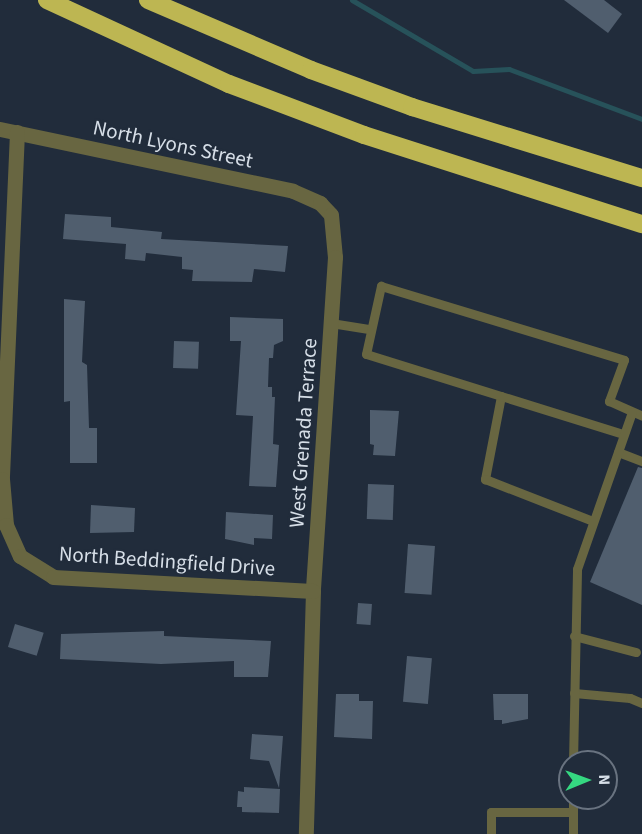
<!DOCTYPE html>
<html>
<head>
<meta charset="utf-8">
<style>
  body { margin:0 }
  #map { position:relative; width:642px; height:834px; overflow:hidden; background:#212c3b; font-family:"Source Sans 3",sans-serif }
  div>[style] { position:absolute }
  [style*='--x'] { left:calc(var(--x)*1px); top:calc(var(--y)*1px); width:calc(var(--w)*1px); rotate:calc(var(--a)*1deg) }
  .stream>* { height:5px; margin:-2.5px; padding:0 2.5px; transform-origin:2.5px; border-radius:2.5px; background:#27525a }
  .building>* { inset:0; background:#505e6e; transform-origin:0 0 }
  .lane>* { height:9px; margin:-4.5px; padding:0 4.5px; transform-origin:4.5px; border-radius:4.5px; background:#686641 }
  .street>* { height:15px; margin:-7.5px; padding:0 7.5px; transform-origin:7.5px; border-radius:7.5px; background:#686641 }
  .highway>* { height:18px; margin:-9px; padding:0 9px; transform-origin:9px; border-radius:9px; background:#bdb652 }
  span { translate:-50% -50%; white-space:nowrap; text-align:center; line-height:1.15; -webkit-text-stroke:4.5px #212c3b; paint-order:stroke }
  .street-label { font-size:21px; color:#d6dee7 }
  .north { position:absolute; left:558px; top:750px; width:60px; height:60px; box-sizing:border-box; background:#212c3b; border:2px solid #697380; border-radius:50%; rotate:89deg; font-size:16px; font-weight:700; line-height:24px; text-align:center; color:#d6dee7 }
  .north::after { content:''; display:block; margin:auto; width:21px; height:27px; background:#35d881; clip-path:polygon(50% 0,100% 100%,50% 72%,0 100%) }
</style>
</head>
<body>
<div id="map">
  <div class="stream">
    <i style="--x:352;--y:0;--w:140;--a:30.4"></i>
    <i style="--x:473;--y:71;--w:36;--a:-3"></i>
    <i style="--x:509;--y:69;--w:142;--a:20.6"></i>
  </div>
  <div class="building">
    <i style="clip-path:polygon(564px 0,604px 0,622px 14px,608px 33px)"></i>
    <i style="clip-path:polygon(65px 214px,111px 217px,111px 227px,162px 232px,161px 239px,288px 246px,285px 272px,254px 269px,252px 282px,192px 281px,193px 270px,182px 269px,182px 257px,146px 253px,145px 261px,125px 259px,126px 244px,63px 239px)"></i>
    <i style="clip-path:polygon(64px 299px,85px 301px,82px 362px,87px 365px,89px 428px,97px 428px,97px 463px,70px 463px,70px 401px,64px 402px)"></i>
    <i style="clip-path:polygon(230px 317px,283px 319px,283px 341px,274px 345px,273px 358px,269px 358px,268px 387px,272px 387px,272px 397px,275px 397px,273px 444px,279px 445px,276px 487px,249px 486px,253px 416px,236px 415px,241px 341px,230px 341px)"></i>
    <i style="left:174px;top:341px;width:25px;height:27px;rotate:2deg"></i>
    <i style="clip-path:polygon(370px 410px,399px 411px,395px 456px,373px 455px,374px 445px,370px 444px)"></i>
    <i style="clip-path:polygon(638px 467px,642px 468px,642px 605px,590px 582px)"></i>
    <i style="left:368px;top:484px;width:26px;height:35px;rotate:2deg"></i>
    <i style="clip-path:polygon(91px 505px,135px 508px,134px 532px,90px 533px)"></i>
    <i style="clip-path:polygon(226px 512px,273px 515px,272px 539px,254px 538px,254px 545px,225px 539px)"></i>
    <i style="left:408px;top:544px;width:27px;height:49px;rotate:4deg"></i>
    <i style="left:358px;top:603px;width:14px;height:21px;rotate:4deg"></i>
    <i style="left:15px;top:624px;width:30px;height:24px;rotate:17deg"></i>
    <i style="clip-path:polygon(164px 631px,164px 636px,271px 641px,268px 677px,234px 677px,234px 661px,161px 664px,60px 659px,61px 634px)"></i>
    <i style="left:407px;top:656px;width:25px;height:46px;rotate:5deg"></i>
    <i style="clip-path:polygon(336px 694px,359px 694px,359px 701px,373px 701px,372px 739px,334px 737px)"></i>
    <i style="clip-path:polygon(493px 694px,528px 694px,528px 719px,502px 724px,502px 720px,494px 720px)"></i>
    <i style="clip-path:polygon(252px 734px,283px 736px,279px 788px,269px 761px,250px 759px)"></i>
    <i style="clip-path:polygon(244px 787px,280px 789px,279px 813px,242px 812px,242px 807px,237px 807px,238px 791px,244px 792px)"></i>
  </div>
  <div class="lane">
    <i style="--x:331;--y:323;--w:38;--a:9"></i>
    <i style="--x:501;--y:396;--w:85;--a:100.9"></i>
    <i style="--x:485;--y:479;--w:116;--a:21.3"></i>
    <i style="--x:623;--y:434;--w:269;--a:-162.7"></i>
    <i style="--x:366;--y:354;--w:70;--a:-77.6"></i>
    <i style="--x:381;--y:286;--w:254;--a:16.9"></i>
    <i style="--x:624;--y:360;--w:44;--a:110.1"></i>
    <i style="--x:609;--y:401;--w:36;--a:24"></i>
    <i style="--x:618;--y:452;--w:26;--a:21"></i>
    <i style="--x:574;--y:636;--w:64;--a:14.5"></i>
    <i style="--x:574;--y:693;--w:56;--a:5.1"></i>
    <i style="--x:630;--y:698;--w:13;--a:23"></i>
    <i style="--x:573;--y:762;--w:193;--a:-88.8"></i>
    <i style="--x:577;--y:569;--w:166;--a:-70.7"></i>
    <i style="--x:491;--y:834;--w:22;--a:-90"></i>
    <i style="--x:491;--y:812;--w:82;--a:0"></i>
    <i style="--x:573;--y:834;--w:36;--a:-90"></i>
  </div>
  <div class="street">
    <i style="--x:0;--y:129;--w:299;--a:11.9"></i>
    <i style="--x:293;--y:191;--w:30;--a:24"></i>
    <i style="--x:320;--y:203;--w:16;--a:47"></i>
    <i style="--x:331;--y:215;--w:42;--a:84.6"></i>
    <i style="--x:335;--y:257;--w:335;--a:93.8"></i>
    <i style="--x:313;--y:591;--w:243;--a:91.7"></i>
    <i style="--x:17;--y:132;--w:347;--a:92.5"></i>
    <i style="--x:2;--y:479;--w:46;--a:85"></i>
    <i style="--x:6;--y:525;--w:34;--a:66"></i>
    <i style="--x:20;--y:556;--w:39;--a:32"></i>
    <i style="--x:53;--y:577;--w:260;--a:3.1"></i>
  </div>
  <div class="highway">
    <i style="--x:47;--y:0;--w:200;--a:24.8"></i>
    <i style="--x:229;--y:84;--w:144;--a:20.7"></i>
    <i style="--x:364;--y:135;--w:292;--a:17.8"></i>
    <i style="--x:148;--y:0;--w:177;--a:23.2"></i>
    <i style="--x:311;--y:70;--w:108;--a:20.1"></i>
    <i style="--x:412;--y:107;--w:241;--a:17.2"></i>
  </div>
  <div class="street-label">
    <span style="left:173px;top:144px;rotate:12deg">North Lyons Street</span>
    <span style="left:303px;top:433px;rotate:-86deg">West Grenada Terrace</span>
    <span style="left:167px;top:561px;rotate:4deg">North Beddingfield Drive</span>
  </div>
  <div class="north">N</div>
</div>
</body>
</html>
